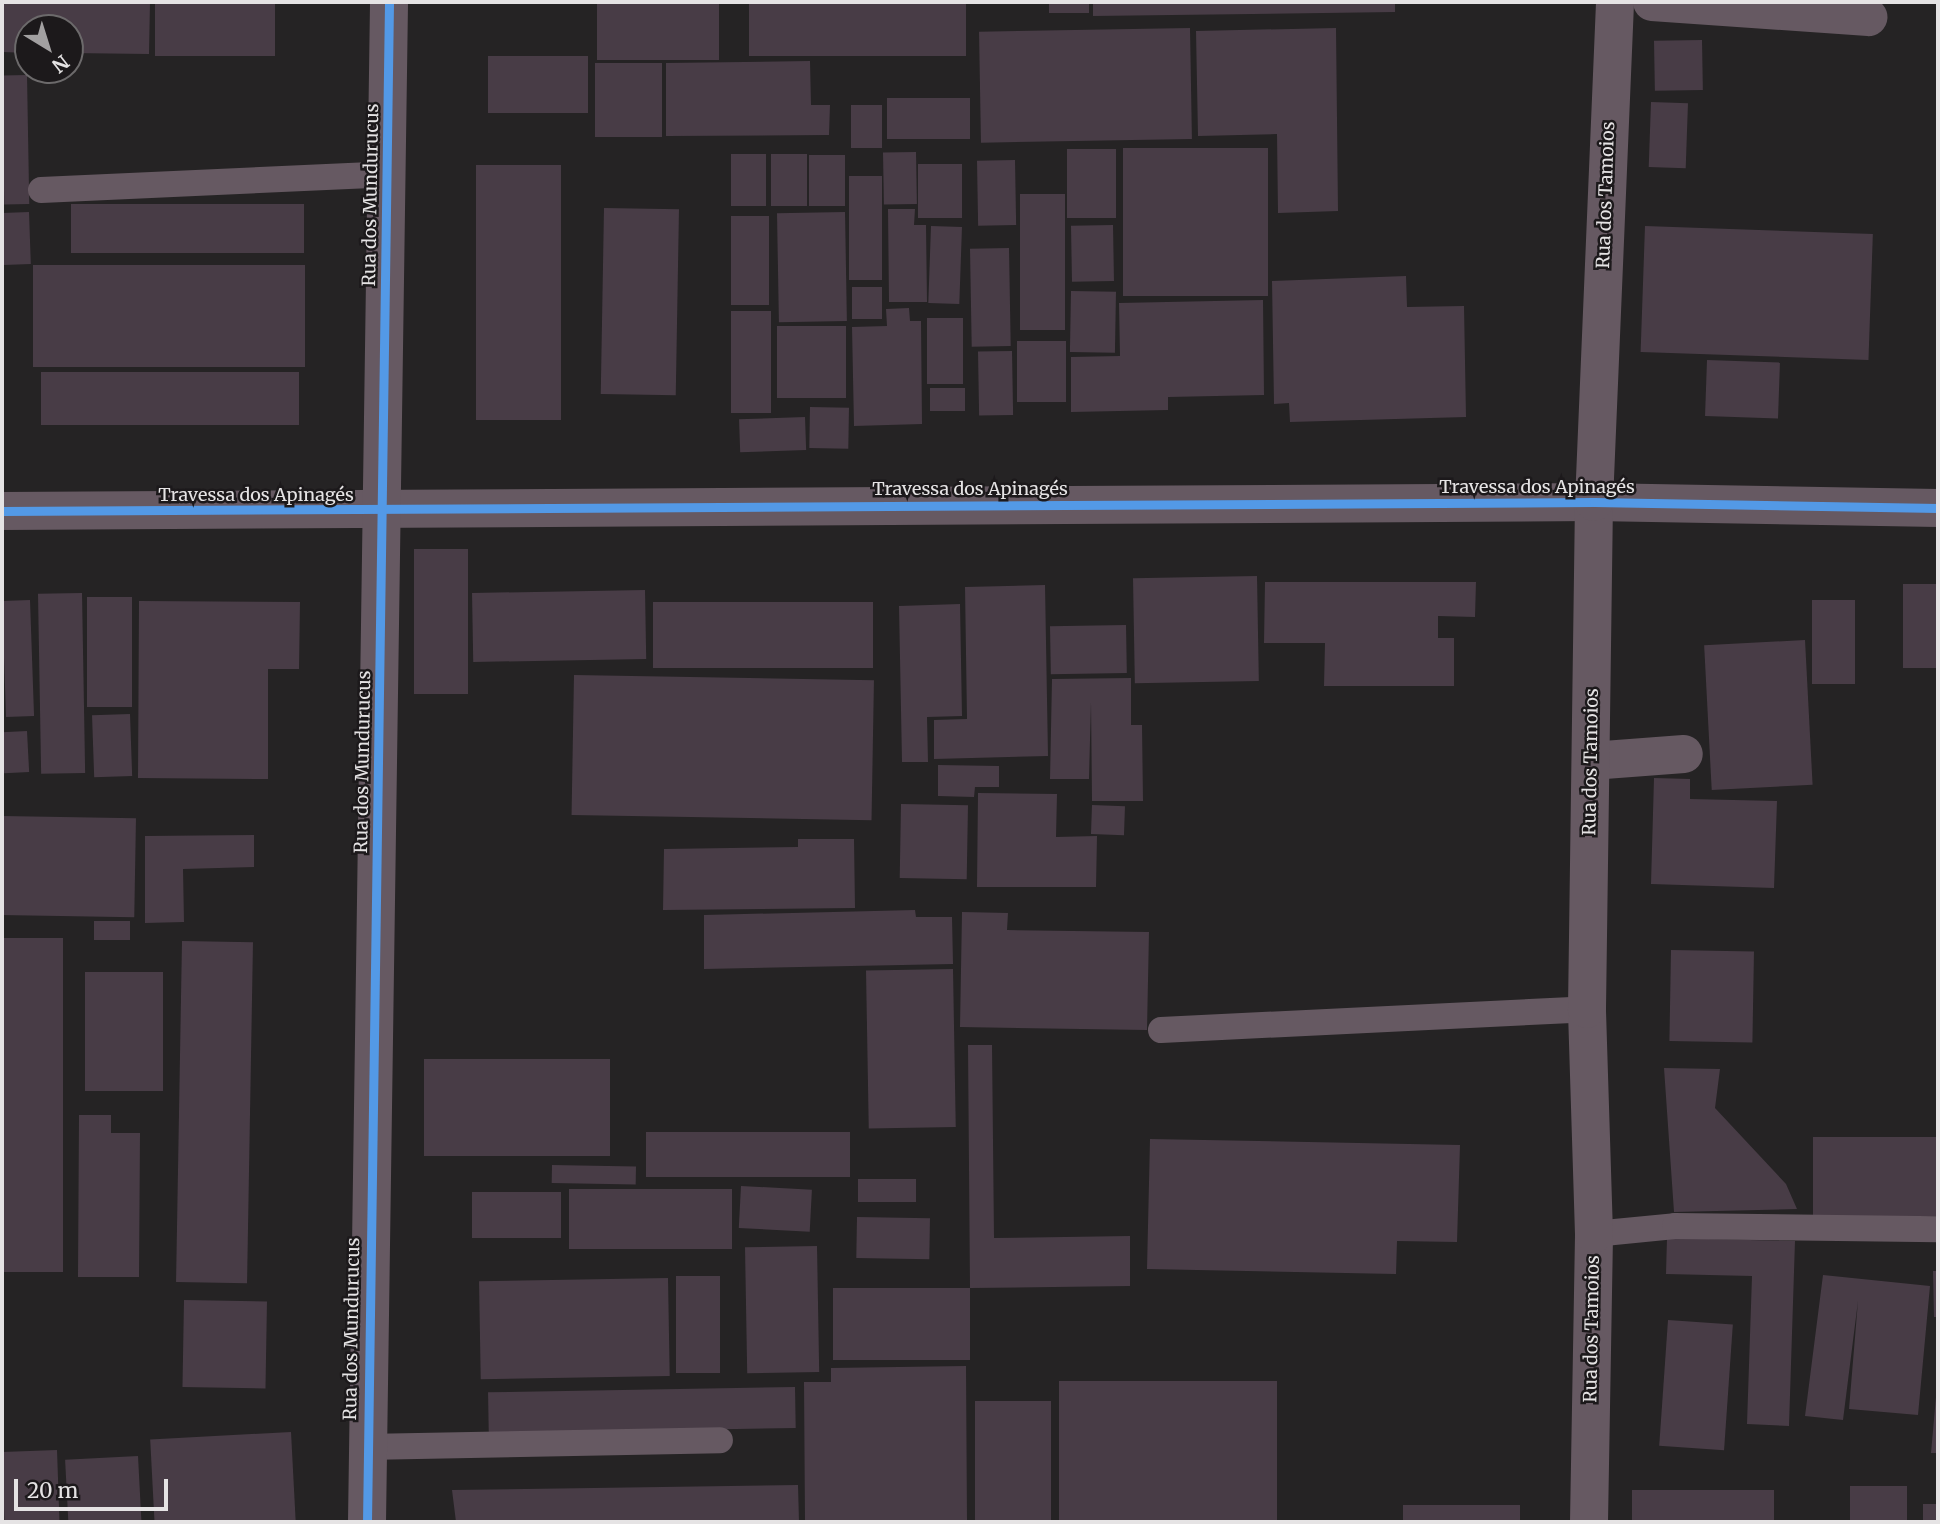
<!DOCTYPE html>
<html>
<head>
<meta charset="utf-8">
<style>
  body { margin:0 }
  #map { position:relative; width:1940px; height:1524px; overflow:hidden; background:#252324; font-family:Merriweather,serif }
  div>[style] { position:absolute }
  [style*='--x'] { left:calc(var(--x)*1px); top:calc(var(--y)*1px); width:calc(var(--w)*1px); rotate:calc(var(--a)*1deg) }
  .building>* { inset:0; background:#483c46; transform-origin:0 0 }
  .service>* { height:26px; margin:-13px; padding:0 13px; transform-origin:13px; border-radius:13px; background:#665962 }
  .minor>* { height:38px; margin:-19px; padding:0 19px; transform-origin:19px; border-radius:19px; background:#665962 }
  .tertiary>* { height:38px; margin:-19px; padding:0 19px; transform-origin:19px; border-radius:19px; background:#665962 }
  .cycleway>* { height:9px; margin:-4.5px; padding:0 4.5px; transform-origin:4.5px; border-radius:4.5px; background:#5399e6 }
  span { translate:-50% -50%; white-space:nowrap; text-align:center; line-height:1.15; -webkit-text-stroke:5px #1c191b; paint-order:stroke }
  .street-label { font-size:18px; color:#e5e3e4 }
  .frame { position:absolute; inset:0; border:4px solid #e5e3e4; pointer-events:none }
  .north { position:absolute; left:14px; top:14px; width:70px; height:70px; box-sizing:border-box; background:#1c191b; border:2px solid #6c6a6b; border-radius:50%; rotate:142deg; font-size:19px; font-weight:700; line-height:28px; text-align:center; color:#e5e3e4 }
  .north::after { content:''; display:block; margin:auto; width:24px; height:32px; background:#a2a0a1; clip-path:polygon(50% 0,100% 100%,50% 72%,0 100%) }
  .scale { position:absolute; left:14px; top:1479px; width:154px; height:32px; box-sizing:border-box; border:4px solid #e5e3e4; border-top:0; padding-left:9px; font-size:21px; line-height:24px; white-space:nowrap; color:#e5e3e4; -webkit-text-stroke:5px #1c191b; paint-order:stroke }
</style>
</head>
<body>
<div id="map">
  <div class="building">
    <i style="clip-path:polygon(4px 2px,150px 2px,149px 54px,70px 53px,70px 28px,28px 28px,28px 53px,3px 52px)"></i>
    <i style="left:155px;top:2px;width:120px;height:54px"></i>
    <i style="left:597px;top:2px;width:122px;height:58px"></i>
    <i style="left:749px;top:2px;width:217px;height:54px"></i>
    <i style="left:1049px;top:2px;width:40px;height:11px"></i>
    <i style="clip-path:polygon(1093px 2px,1395px 2px,1395px 12px,1093px 16px)"></i>
    <i style="left:1190px;top:28px;width:111px;height:211px;rotate:89deg"></i>
    <i style="clip-path:polygon(1336px 28px,1338px 211px,1278px 213px,1277px 134px,1198px 136px,1196px 31px)"></i>
    <i style="left:1702px;top:40px;width:50px;height:48px;rotate:89deg"></i>
    <i style="left:588px;top:56px;width:57px;height:100px;rotate:90deg"></i>
    <i style="clip-path:polygon(810px 61px,811px 105px,830px 105px,829px 135px,666px 136px,666px 63px)"></i>
    <i style="left:595px;top:63px;width:67px;height:74px"></i>
    <i style="left:27px;top:75px;width:129px;height:25px;rotate:89deg"></i>
    <i style="left:970px;top:98px;width:41px;height:83px;rotate:90deg"></i>
    <i style="left:1651px;top:102px;width:37px;height:65px;rotate:2deg"></i>
    <i style="left:851px;top:105px;width:31px;height:43px"></i>
    <i style="left:1268px;top:148px;width:148px;height:145px;rotate:90deg"></i>
    <i style="left:1116px;top:149px;width:69px;height:49px;rotate:90deg"></i>
    <i style="left:916px;top:152px;width:52px;height:33px;rotate:89deg"></i>
    <i style="left:731px;top:154px;width:35px;height:52px"></i>
    <i style="left:771px;top:154px;width:36px;height:52px"></i>
    <i style="left:809px;top:155px;width:36px;height:51px"></i>
    <i style="left:1015px;top:160px;width:65px;height:38px;rotate:89deg"></i>
    <i style="left:918px;top:164px;width:44px;height:54px"></i>
    <i style="left:476px;top:165px;width:85px;height:255px"></i>
    <i style="left:849px;top:176px;width:33px;height:104px"></i>
    <i style="left:1020px;top:194px;width:45px;height:136px"></i>
    <i style="left:304px;top:204px;width:49px;height:233px;rotate:90deg"></i>
    <i style="left:604px;top:208px;width:75px;height:186px;rotate:1deg"></i>
    <i style="clip-path:polygon(888px 209px,915px 209px,914px 225px,926px 225px,927px 302px,889px 302px)"></i>
    <i style="left:29px;top:212px;width:52px;height:27px;rotate:88deg"></i>
    <i style="left:845px;top:212px;width:109px;height:68px;rotate:89deg"></i>
    <i style="left:769px;top:216px;width:89px;height:38px;rotate:90deg"></i>
    <i style="left:1113px;top:225px;width:56px;height:42px;rotate:89deg"></i>
    <i style="left:931px;top:226px;width:31px;height:77px;rotate:2deg"></i>
    <i style="left:1645px;top:226px;width:228px;height:126px;rotate:2deg"></i>
    <i style="left:1009px;top:248px;width:98px;height:39px;rotate:89deg"></i>
    <i style="left:33px;top:265px;width:272px;height:102px"></i>
    <i style="clip-path:polygon(1406px 276px,1407px 307px,1464px 306px,1466px 417px,1290px 422px,1289px 403px,1274px 404px,1272px 281px)"></i>
    <i style="left:852px;top:287px;width:30px;height:32px"></i>
    <i style="left:1071px;top:291px;width:45px;height:61px;rotate:1deg"></i>
    <i style="clip-path:polygon(1263px 300px,1264px 395px,1168px 397px,1168px 410px,1071px 412px,1071px 357px,1120px 356px,1119px 303px)"></i>
    <i style="clip-path:polygon(909px 308px,910px 321px,921px 321px,922px 424px,854px 426px,852px 327px,887px 326px,886px 309px)"></i>
    <i style="left:731px;top:311px;width:40px;height:102px"></i>
    <i style="left:927px;top:318px;width:36px;height:66px"></i>
    <i style="left:777px;top:326px;width:69px;height:72px"></i>
    <i style="left:1066px;top:341px;width:61px;height:49px;rotate:90deg"></i>
    <i style="left:1012px;top:351px;width:64px;height:34px;rotate:89deg"></i>
    <i style="left:1707px;top:360px;width:73px;height:56px;rotate:2deg"></i>
    <i style="left:299px;top:372px;width:53px;height:258px;rotate:90deg"></i>
    <i style="left:930px;top:388px;width:35px;height:23px"></i>
    <i style="left:810px;top:407px;width:39px;height:41px;rotate:1deg"></i>
    <i style="left:805px;top:417px;width:33px;height:66px;rotate:88deg"></i>
    <i style="left:414px;top:549px;width:54px;height:145px"></i>
    <i style="left:1257px;top:576px;width:105px;height:124px;rotate:89deg"></i>
    <i style="clip-path:polygon(1265px 582px,1476px 582px,1475px 617px,1438px 616px,1438px 638px,1454px 638px,1454px 686px,1324px 686px,1325px 643px,1264px 643px)"></i>
    <i style="left:1903px;top:584px;width:35px;height:84px"></i>
    <i style="clip-path:polygon(1045px 585px,1048px 756px,934px 759px,934px 720px,967px 719px,965px 587px)"></i>
    <i style="left:645px;top:590px;width:69px;height:173px;rotate:89deg"></i>
    <i style="left:82px;top:593px;width:180px;height:44px;rotate:89deg"></i>
    <i style="left:132px;top:597px;width:110px;height:45px;rotate:90deg"></i>
    <i style="left:30px;top:600px;width:116px;height:28px;rotate:88deg"></i>
    <i style="left:1812px;top:600px;width:43px;height:84px"></i>
    <i style="clip-path:polygon(139px 601px,300px 602px,299px 669px,268px 669px,268px 779px,138px 778px)"></i>
    <i style="left:873px;top:602px;width:66px;height:220px;rotate:90deg"></i>
    <i style="clip-path:polygon(960px 604px,962px 716px,927px 717px,928px 762px,902px 762px,899px 606px)"></i>
    <i style="left:1126px;top:625px;width:48px;height:76px;rotate:89deg"></i>
    <i style="left:1805px;top:640px;width:145px;height:101px;rotate:87deg"></i>
    <i style="left:574px;top:675px;width:300px;height:140px;rotate:1deg"></i>
    <i style="clip-path:polygon(1131px 678px,1131px 725px,1142px 725px,1143px 801px,1092px 801px,1091px 702px,1089px 779px,1050px 779px,1052px 679px)"></i>
    <i style="left:130px;top:714px;width:62px;height:38px;rotate:88deg"></i>
    <i style="left:27px;top:731px;width:41px;height:25px;rotate:87deg"></i>
    <i style="clip-path:polygon(938px 765px,999px 766px,999px 787px,975px 787px,974px 797px,938px 796px)"></i>
    <i style="clip-path:polygon(1654px 778px,1690px 779px,1690px 799px,1777px 801px,1774px 888px,1651px 884px)"></i>
    <i style="clip-path:polygon(978px 793px,1057px 794px,1056px 837px,1097px 836px,1096px 887px,977px 887px)"></i>
    <i style="left:901px;top:804px;width:67px;height:74px;rotate:1deg"></i>
    <i style="left:1092px;top:805px;width:33px;height:29px;rotate:2deg"></i>
    <i style="left:2px;top:816px;width:134px;height:99px;rotate:1deg"></i>
    <i style="clip-path:polygon(254px 835px,254px 867px,183px 869px,184px 922px,145px 923px,145px 836px)"></i>
    <i style="clip-path:polygon(798px 839px,854px 839px,855px 908px,663px 910px,664px 849px,798px 847px)"></i>
    <i style="clip-path:polygon(915px 910px,916px 917px,952px 917px,953px 964px,704px 969px,704px 915px)"></i>
    <i style="clip-path:polygon(962px 912px,1008px 913px,1007px 930px,1149px 932px,1147px 1030px,960px 1027px)"></i>
    <i style="left:130px;top:921px;width:19px;height:36px;rotate:90deg"></i>
    <i style="left:4px;top:938px;width:59px;height:334px"></i>
    <i style="left:182px;top:941px;width:71px;height:341px;rotate:1deg"></i>
    <i style="left:1671px;top:950px;width:83px;height:91px;rotate:1deg"></i>
    <i style="left:953px;top:969px;width:158px;height:87px;rotate:89deg"></i>
    <i style="left:163px;top:972px;width:119px;height:78px;rotate:90deg"></i>
    <i style="clip-path:polygon(968px 1045px,992px 1045px,994px 1238px,1130px 1236px,1130px 1286px,970px 1288px)"></i>
    <i style="left:610px;top:1059px;width:97px;height:186px;rotate:90deg"></i>
    <i style="clip-path:polygon(1664px 1068px,1720px 1069px,1715px 1108px,1786px 1184px,1797px 1209px,1674px 1212px)"></i>
    <i style="clip-path:polygon(79px 1115px,111px 1115px,111px 1133px,140px 1133px,139px 1277px,78px 1277px)"></i>
    <i style="left:646px;top:1132px;width:204px;height:45px"></i>
    <i style="left:1938px;top:1137px;width:79px;height:125px;rotate:90deg"></i>
    <i style="clip-path:polygon(1150px 1139px,1460px 1145px,1457px 1242px,1397px 1241px,1396px 1274px,1147px 1269px)"></i>
    <i style="left:552px;top:1165px;width:84px;height:18px;rotate:1deg"></i>
    <i style="left:858px;top:1179px;width:58px;height:23px"></i>
    <i style="left:741px;top:1186px;width:71px;height:42px;rotate:3deg"></i>
    <i style="left:569px;top:1189px;width:163px;height:60px"></i>
    <i style="left:472px;top:1192px;width:89px;height:46px"></i>
    <i style="left:857px;top:1217px;width:73px;height:41px;rotate:1deg"></i>
    <i style="clip-path:polygon(1667px 1238px,1795px 1241px,1789px 1426px,1747px 1424px,1752px 1276px,1666px 1274px)"></i>
    <i style="left:817px;top:1246px;width:126px;height:72px;rotate:89deg"></i>
    <i style="clip-path:polygon(1933px 1271px,1938px 1271px,1938px 1317px,1934px 1317px)"></i>
    <i style="clip-path:polygon(1823px 1275px,1930px 1286px,1918px 1415px,1849px 1409px,1858px 1301px,1843px 1420px,1805px 1416px)"></i>
    <i style="left:676px;top:1276px;width:44px;height:97px"></i>
    <i style="left:668px;top:1278px;width:98px;height:189px;rotate:89deg"></i>
    <i style="left:970px;top:1288px;width:72px;height:137px;rotate:90deg"></i>
    <i style="left:184px;top:1300px;width:83px;height:87px;rotate:1deg"></i>
    <i style="left:1668px;top:1320px;width:65px;height:126px;rotate:4deg"></i>
    <i style="clip-path:polygon(966px 1366px,967px 1522px,805px 1522px,804px 1382px,831px 1382px,831px 1368px)"></i>
    <i style="left:1277px;top:1381px;width:141px;height:218px;rotate:90deg"></i>
    <i style="left:795px;top:1387px;width:41px;height:307px;rotate:89deg"></i>
    <i style="clip-path:polygon(1936px 1397px,1938px 1397px,1938px 1453px,1931px 1453px)"></i>
    <i style="left:975px;top:1401px;width:76px;height:121px"></i>
    <i style="left:291px;top:1432px;width:90px;height:141px;rotate:87deg"></i>
    <i style="left:57px;top:1450px;width:72px;height:55px;rotate:88deg"></i>
    <i style="left:138px;top:1456px;width:66px;height:73px;rotate:87deg"></i>
    <i style="clip-path:polygon(798px 1485px,799px 1522px,456px 1522px,452px 1490px)"></i>
    <i style="left:1850px;top:1486px;width:57px;height:36px"></i>
    <i style="left:1632px;top:1490px;width:142px;height:32px"></i>
    <i style="left:1938px;top:1504px;width:18px;height:15px;rotate:90deg"></i>
    <i style="left:1520px;top:1505px;width:17px;height:117px;rotate:90deg"></i>
  </div>
  <div class="service">
    <i style="--x:41;--y:190;--w:347;--a:-2.6"></i>
    <i style="--x:1161;--y:1030;--w:427;--a:-2.8"></i>
    <i style="--x:1594;--y:1234;--w:81;--a:-5.6"></i>
    <i style="--x:1675;--y:1226;--w:263;--a:0.7"></i>
    <i style="--x:365;--y:1447;--w:355;--a:-1.1"></i>
  </div>
  <div class="minor">
    <i style="--x:1652;--y:2;--w:217;--a:4"></i>
    <i style="--x:1591;--y:761;--w:93;--a:-4.3"></i>
  </div>
  <div class="tertiary">
    <i style="--x:2;--y:511;--w:1592;--a:-0.32"></i>
    <i style="--x:1594;--y:502;--w:344;--a:1"></i>
    <i style="--x:367;--y:1522;--w:1520;--a:-89.17"></i>
    <i style="--x:1589;--y:1522;--w:288;--a:-89"></i>
    <i style="--x:1594;--y:1234;--w:225;--a:-91.8"></i>
    <i style="--x:1587;--y:1009;--w:507;--a:-89.21"></i>
    <i style="--x:1594;--y:502;--w:500;--a:-87.59"></i>
  </div>
  <div class="cycleway">
    <i style="--x:2;--y:511;--w:1592;--a:-0.32"></i>
    <i style="--x:1594;--y:502;--w:344;--a:1"></i>
    <i style="--x:367;--y:1522;--w:1520;--a:-89.17"></i>
  </div>
  <div class="street-label">
    <span style="left:371px;top:195px;rotate:-89deg">Rua dos Mundurucus</span>
    <span style="left:1606px;top:195px;rotate:-88deg">Rua dos Tamoios</span>
    <span style="left:1537px;top:487px">Travessa dos Apinagés</span>
    <span style="left:970px;top:489px">Travessa dos Apinagés</span>
    <span style="left:256px;top:495px">Travessa dos Apinagés</span>
    <span style="left:363px;top:762px;rotate:-89deg">Rua dos Mundurucus</span>
    <span style="left:1591px;top:762px;rotate:-89deg">Rua dos Tamoios</span>
    <span style="left:352px;top:1329px;rotate:-89deg">Rua dos Mundurucus</span>
    <span style="left:1592px;top:1329px;rotate:-89deg">Rua dos Tamoios</span>
  </div>
  <div class="frame"></div>
  <div class="north">N</div>
  <div class="scale">20 m</div>
</div>
</body>
</html>
